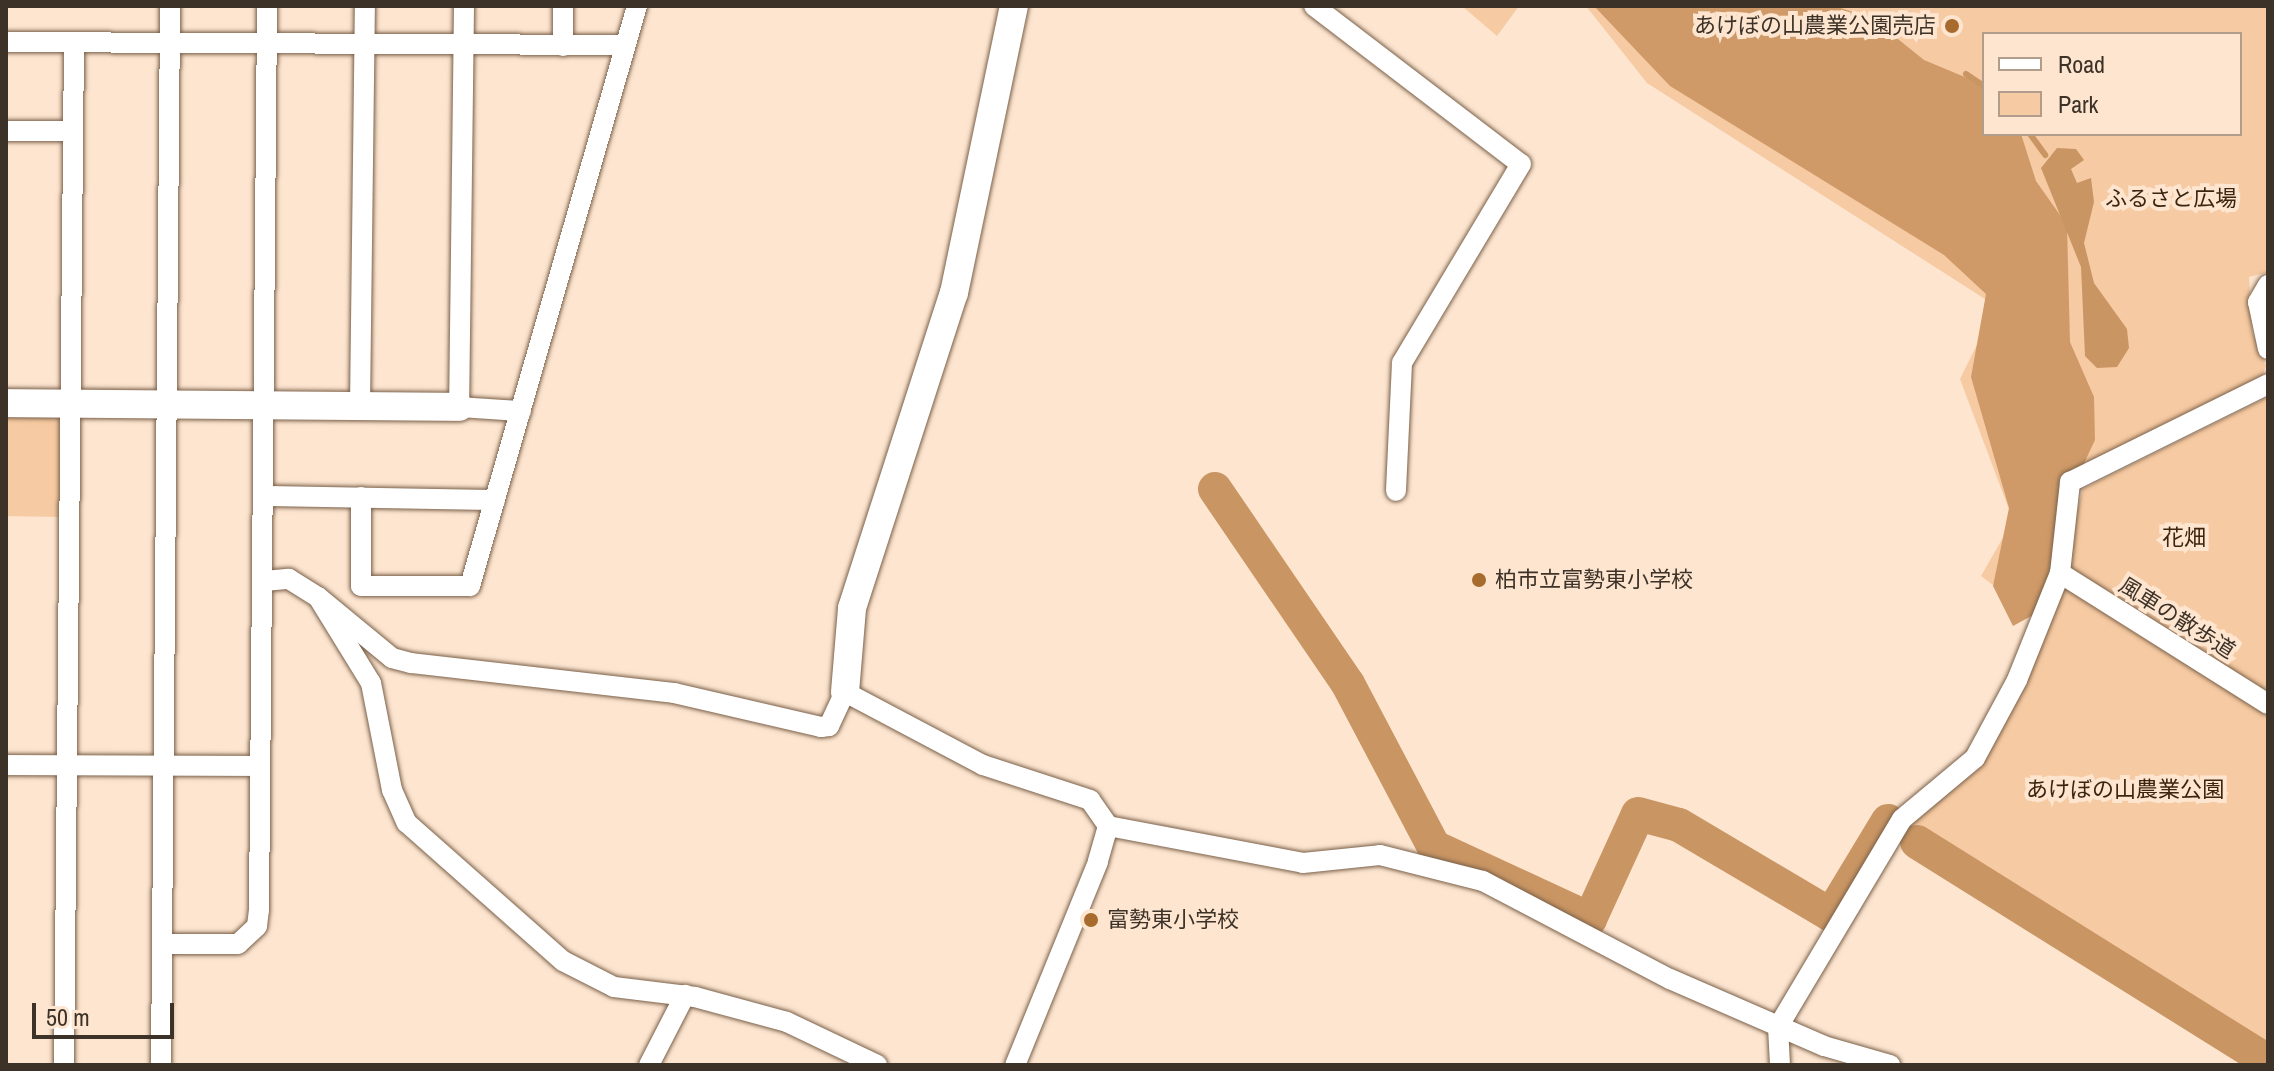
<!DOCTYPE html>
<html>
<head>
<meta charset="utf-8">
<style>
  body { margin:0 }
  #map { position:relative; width:2274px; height:1071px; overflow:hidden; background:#fde5d0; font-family:"Archivo Narrow","Noto Sans JP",sans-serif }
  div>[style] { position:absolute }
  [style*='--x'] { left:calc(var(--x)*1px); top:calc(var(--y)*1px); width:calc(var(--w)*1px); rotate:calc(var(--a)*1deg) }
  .green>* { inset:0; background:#f6caa2; transform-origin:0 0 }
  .forest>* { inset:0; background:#cf9a68 }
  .water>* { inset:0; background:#c99563 }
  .stream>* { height:6px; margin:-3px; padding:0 3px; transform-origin:3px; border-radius:3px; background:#c99563 }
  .river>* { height:34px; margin:-17px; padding:0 17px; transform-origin:17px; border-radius:17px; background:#c99563 }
  .roads { filter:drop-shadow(0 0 2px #7a6049) drop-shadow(0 0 2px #7a6049) }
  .street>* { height:20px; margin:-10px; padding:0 10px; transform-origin:10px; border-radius:10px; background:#fff }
  .secondary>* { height:28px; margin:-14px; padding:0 14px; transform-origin:14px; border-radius:14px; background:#fff }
  .dots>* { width:22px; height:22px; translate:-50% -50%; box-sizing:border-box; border:4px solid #fde5d0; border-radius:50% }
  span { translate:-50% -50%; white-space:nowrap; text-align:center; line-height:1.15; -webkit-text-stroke:8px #fde5d0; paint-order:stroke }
  .poi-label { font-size:22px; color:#3d3227 }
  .right { translate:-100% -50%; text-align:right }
  .left { translate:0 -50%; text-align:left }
  .park-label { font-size:22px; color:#3c250f }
  .street-label { font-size:22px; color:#3d3227 }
  .frame { position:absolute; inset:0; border:8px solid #3d3227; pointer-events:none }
  .legend { position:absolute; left:1982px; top:32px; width:260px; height:104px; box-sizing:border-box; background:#fde5d0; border:2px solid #b09d8c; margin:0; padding:10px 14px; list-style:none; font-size:24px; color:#3d3227 }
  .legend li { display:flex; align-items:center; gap:16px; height:40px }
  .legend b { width:40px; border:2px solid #b09d8c }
  .scale { position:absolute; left:32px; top:1003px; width:142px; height:36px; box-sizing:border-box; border:4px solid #3d3227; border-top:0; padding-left:10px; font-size:24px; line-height:28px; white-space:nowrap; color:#3d3227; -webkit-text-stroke:6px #fde5d0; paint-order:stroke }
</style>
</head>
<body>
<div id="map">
  <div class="green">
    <i style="clip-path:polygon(1462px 6px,1519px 6px,1497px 36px)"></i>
    <i style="clip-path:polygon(evenodd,1586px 6px,2268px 6px,2268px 272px,2249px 277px,2252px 332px,2266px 366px,2260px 383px,2074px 468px,2036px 617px,1981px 576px,2013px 520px,1960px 379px,1996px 306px,1647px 83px,1586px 6px,1984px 34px,2240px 34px,2240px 134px,1984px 134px,1984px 34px)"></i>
    <i style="clip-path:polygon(2268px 397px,2268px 1057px,1907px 825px,1981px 754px,2068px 546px,2083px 489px)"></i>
    <i style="left:6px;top:417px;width:56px;height:99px;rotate:1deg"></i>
  </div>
  <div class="forest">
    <i style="clip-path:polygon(1594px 6px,1835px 6px,1873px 19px,1924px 60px,1984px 85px,1984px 134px,2021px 134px,2036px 181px,2067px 225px,2070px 342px,2094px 397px,2095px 440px,2070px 493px,2044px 609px,2013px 626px,1993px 586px,2009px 508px,1971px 377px,1986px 294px,1944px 255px,1670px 86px)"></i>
  </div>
  <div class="water">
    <i style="clip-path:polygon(2057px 148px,2076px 149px,2084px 160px,2071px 169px,2077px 183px,2091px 178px,2094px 202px,2084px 243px,2094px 283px,2127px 329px,2129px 348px,2117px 367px,2097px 368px,2085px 356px,2081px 267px,2041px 168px)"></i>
  </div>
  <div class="stream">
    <i style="--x:1966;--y:74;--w:22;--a:34"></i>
    <i style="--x:2030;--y:134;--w:26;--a:54"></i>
  </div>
  <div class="river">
    <i style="--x:1215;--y:489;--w:236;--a:55.7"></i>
    <i style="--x:1348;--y:684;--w:184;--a:62.2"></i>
    <i style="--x:1434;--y:847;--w:172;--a:24.8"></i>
    <i style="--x:1590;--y:919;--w:115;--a:-65.4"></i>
    <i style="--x:1638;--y:814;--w:42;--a:15"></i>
    <i style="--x:1679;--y:825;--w:177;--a:30.6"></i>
    <i style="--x:1831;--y:915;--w:110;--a:-58.8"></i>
    <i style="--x:1917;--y:842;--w:414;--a:32"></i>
  </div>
  <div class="roads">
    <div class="street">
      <i style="--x:464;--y:6;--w:401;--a:90.7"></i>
      <i style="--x:459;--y:407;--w:62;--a:3.7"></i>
      <i style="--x:1314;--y:6;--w:260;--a:37.4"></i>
      <i style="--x:1521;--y:164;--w:232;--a:120.9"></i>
      <i style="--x:1402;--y:363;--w:128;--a:92.7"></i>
      <i style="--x:6;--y:42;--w:619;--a:0.28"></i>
      <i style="--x:563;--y:46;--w:40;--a:-90"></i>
      <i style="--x:6;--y:131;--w:67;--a:0"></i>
      <i style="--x:2268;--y:285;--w:20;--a:120"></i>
      <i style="--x:2258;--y:302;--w:48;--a:78"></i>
      <i style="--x:360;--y:406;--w:400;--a:-89.3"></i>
      <i style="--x:264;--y:496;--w:231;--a:1"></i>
      <i style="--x:361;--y:497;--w:89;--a:90"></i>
      <i style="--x:361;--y:586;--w:109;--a:0"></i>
      <i style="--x:470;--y:586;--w:604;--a:-73.94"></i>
      <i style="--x:2060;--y:573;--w:246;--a:32.2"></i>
      <i style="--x:264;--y:581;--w:25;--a:-5"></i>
      <i style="--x:289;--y:579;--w:34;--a:32"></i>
      <i style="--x:318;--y:597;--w:101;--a:58.4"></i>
      <i style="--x:371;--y:683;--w:109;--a:78.9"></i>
      <i style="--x:392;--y:790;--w:36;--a:66"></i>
      <i style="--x:407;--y:823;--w:208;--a:41.5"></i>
      <i style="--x:563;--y:961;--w:57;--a:27"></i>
      <i style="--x:614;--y:987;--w:82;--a:7"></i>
      <i style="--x:695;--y:997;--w:95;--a:15.2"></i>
      <i style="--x:787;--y:1022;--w:100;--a:25.5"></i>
      <i style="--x:318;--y:597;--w:96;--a:39.5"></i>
      <i style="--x:392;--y:658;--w:20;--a:15"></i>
      <i style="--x:411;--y:663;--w:265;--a:6.5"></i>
      <i style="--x:674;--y:693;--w:151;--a:13"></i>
      <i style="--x:821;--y:727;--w:8;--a:-7"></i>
      <i style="--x:829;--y:726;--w:38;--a:-65"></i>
      <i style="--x:845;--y:692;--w:156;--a:27.9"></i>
      <i style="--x:983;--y:765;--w:113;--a:18.1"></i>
      <i style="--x:1090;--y:800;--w:32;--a:55"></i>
      <i style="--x:1108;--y:826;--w:37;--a:106"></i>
      <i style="--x:1098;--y:862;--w:219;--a:112.2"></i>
      <i style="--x:6;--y:765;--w:254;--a:0.2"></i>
      <i style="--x:1108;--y:826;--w:198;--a:10.7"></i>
      <i style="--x:1303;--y:863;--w:77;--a:-5.9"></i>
      <i style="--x:1380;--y:855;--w:106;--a:14.2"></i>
      <i style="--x:1483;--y:881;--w:211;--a:27.7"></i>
      <i style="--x:1670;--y:979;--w:168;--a:23.5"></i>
      <i style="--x:1824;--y:1046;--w:69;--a:16.1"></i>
      <i style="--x:163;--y:944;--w:75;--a:0"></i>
      <i style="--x:238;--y:944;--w:26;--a:-43"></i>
      <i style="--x:257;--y:926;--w:16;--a:-83"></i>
      <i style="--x:259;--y:910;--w:904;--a:-89.49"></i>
      <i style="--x:64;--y:1065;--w:1022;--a:-89.44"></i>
      <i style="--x:161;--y:1065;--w:1059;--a:-89.51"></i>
      <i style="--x:649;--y:1065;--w:79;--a:-62.8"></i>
      <i style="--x:1780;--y:1065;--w:38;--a:-93"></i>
      <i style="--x:1778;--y:1027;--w:242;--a:-59.2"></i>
      <i style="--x:1902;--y:819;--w:95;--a:-39.9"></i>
      <i style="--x:1975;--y:758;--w:89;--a:-61.7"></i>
      <i style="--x:2017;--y:680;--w:115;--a:-68.1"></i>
      <i style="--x:2060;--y:573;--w:92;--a:-83.7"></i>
      <i style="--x:2070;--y:482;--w:221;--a:-26.3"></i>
    </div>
    <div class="secondary">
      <i style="--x:6;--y:403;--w:453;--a:0.5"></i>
      <i style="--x:845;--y:692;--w:84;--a:-85.2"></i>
      <i style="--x:852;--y:608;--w:331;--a:-72.1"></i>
      <i style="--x:954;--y:293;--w:293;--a:-78.2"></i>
    </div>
  </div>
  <div class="dots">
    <i style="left:1952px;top:26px;background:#a66b2d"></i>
    <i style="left:1479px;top:580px;background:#a66b2d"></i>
    <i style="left:1091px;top:920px;background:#a66b2d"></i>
  </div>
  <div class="poi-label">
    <span class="right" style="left:1936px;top:26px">あけぼの山農業公園売店</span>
    <span class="left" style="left:1495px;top:580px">柏市立富勢東小学校</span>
    <span class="left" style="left:1107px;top:920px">富勢東小学校</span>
  </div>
  <div class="park-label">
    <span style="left:2171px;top:199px">ふるさと広場</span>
    <span style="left:2184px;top:538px">花畑</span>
    <span style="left:2125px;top:790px">あけぼの山農業公園</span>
  </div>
  <div class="street-label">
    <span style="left:2177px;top:618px;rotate:32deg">風車の散歩道</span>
  </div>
  <div class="frame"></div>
  <ul class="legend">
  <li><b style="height:10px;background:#fff"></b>Road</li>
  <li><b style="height:22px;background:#f6caa2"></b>Park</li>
  </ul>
  <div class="scale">50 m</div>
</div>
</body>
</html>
